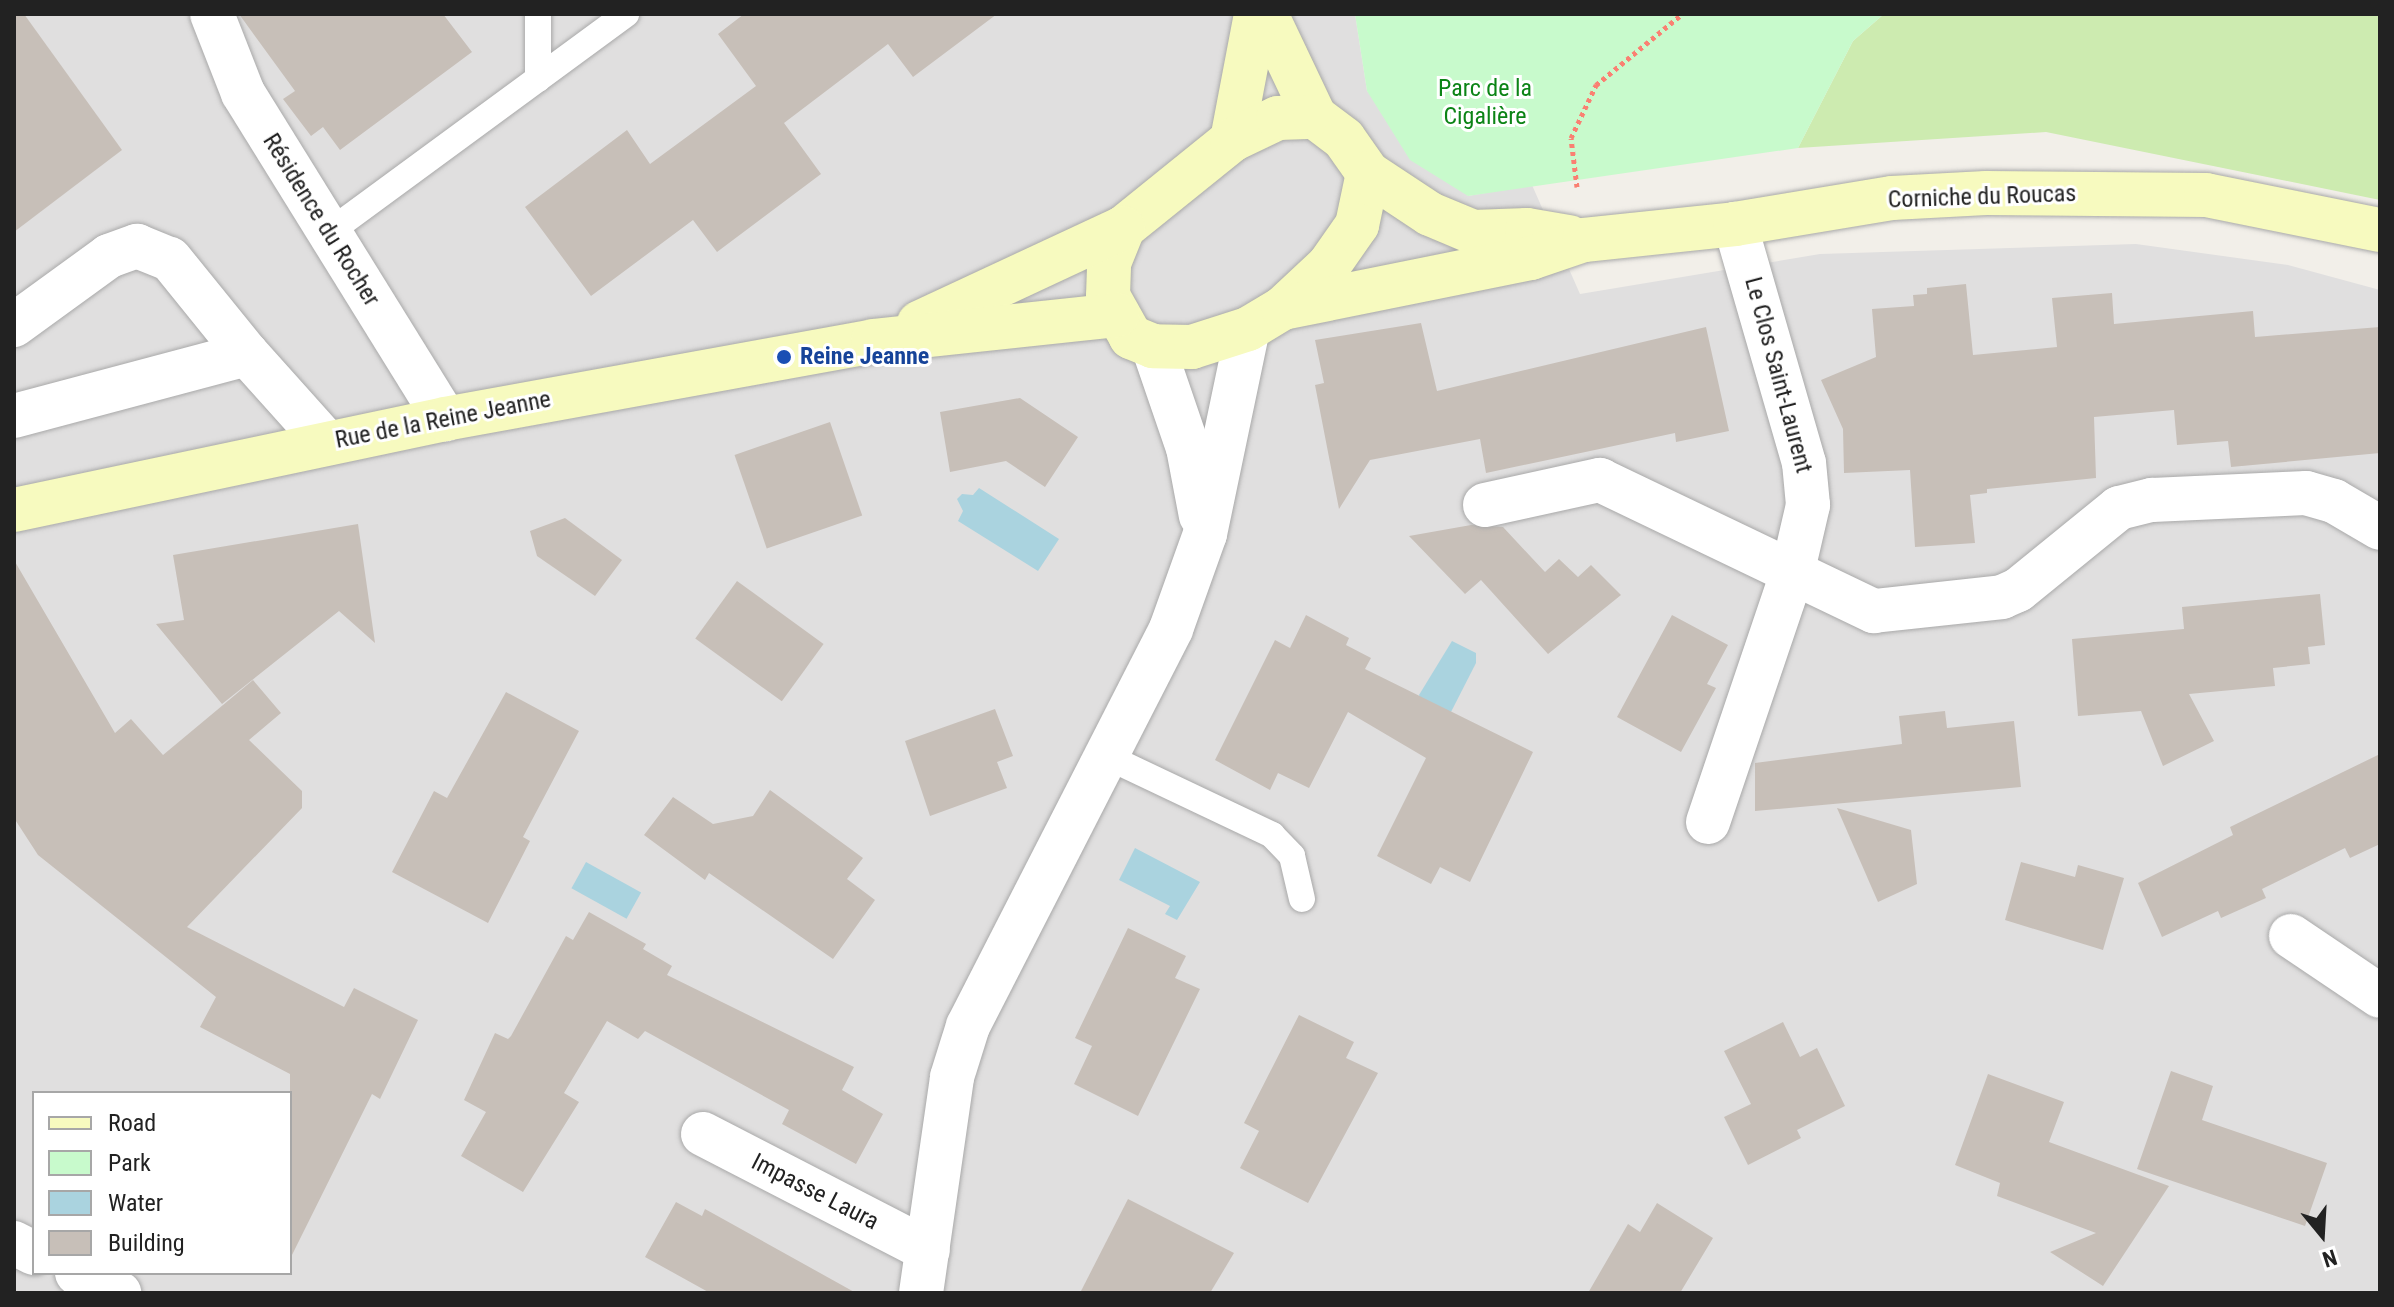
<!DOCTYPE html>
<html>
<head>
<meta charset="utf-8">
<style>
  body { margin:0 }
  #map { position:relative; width:2394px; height:1307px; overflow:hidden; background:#f2efe9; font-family:"Roboto Condensed",sans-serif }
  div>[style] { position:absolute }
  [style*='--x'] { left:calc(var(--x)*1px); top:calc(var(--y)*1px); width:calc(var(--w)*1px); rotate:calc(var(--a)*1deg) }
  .residential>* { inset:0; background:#e0dfdf }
  .grass>* { inset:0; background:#cdebb0 }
  .park>* { inset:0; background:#c8facc }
  .water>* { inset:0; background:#aad3df; transform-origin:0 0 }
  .building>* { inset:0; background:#c7bfb8; transform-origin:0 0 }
  .path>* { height:5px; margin-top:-2.5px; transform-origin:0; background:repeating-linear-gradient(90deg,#fa8072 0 4px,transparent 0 8px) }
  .roads { filter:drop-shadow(0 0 2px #a9a9a9) drop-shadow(0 0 2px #a9a9a9) }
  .lane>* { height:26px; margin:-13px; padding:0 13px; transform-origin:13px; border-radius:13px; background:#fff }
  .street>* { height:44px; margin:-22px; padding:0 22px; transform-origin:22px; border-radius:22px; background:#fff }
  .secondary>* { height:44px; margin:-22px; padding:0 22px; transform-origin:22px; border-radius:22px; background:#f7fabf }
  .dots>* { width:22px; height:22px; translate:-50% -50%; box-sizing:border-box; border:4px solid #fff; border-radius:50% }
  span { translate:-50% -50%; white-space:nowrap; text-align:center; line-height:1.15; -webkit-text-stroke:6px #fff; paint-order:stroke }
  .park-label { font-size:24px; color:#0c8416 }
  .street-label { font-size:24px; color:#222 }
  .transit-label { font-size:24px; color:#164399; font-weight:700 }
  .left { translate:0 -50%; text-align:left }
  .frame { position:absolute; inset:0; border:16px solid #222; pointer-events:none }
  .legend { position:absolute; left:32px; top:1091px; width:260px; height:184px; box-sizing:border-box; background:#fff; border:2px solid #a7a7a7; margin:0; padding:10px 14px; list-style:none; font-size:24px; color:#222 }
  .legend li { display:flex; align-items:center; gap:16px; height:40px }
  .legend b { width:40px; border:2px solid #a7a7a7 }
  .north { position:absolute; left:2282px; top:1195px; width:80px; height:80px; -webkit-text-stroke:6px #fff; paint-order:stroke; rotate:162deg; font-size:22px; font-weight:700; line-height:32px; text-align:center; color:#222 }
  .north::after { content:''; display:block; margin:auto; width:28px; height:36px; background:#222; clip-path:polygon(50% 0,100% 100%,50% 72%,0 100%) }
</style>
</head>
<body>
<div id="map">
  <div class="residential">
    <i style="clip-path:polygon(evenodd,14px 14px,1355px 14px,1367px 91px,1468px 196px,1532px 185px,1580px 294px,1820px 254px,2136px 244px,2288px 265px,2380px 290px,2380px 1293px,14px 1293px,14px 14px,34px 1093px,290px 1093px,290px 1273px,34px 1273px,34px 1093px)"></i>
  </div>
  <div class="grass">
    <i style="clip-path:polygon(1884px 14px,2380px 14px,2380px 200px,2046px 132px,1798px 148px,1853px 41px)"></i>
  </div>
  <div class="park">
    <i style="clip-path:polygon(1355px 14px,1884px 14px,1853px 41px,1798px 148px,1468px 196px,1410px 160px,1367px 91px)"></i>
  </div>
  <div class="water">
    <i style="clip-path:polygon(979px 488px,1059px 539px,1038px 571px,958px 521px,963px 511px,957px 499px,962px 494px,973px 495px)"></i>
    <i style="clip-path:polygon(1452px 641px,1476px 653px,1476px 663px,1451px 712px,1423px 706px,1419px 695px)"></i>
    <i style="clip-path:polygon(1135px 848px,1200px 882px,1177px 920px,1165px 914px,1170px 906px,1119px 880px)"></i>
    <i style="left:586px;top:862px;width:63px;height:30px;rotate:29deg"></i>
  </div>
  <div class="building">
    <i style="clip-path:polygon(14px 14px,24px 14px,122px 150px,14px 232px)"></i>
    <i style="clip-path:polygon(239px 14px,443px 14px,472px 52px,340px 150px,323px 127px,311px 136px,283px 99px,295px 91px)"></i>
    <i style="clip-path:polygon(744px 14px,997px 14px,913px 77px,888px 44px,784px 123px,821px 174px,717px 252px,693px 220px,591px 296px,525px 207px,627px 130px,650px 164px,756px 86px,718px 34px)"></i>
    <i style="clip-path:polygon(1966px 284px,1973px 355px,2057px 347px,2052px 298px,2112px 293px,2114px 324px,2253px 311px,2255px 337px,2380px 327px,2380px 453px,2231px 467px,2228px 441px,2177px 445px,2174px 410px,2094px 417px,2096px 478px,1987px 489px,1987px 493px,1970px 495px,1975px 543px,1915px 547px,1910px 470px,1844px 473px,1843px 429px,1821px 380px,1876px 357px,1872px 309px,1914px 306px,1913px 295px,1927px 294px,1927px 288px)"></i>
    <i style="clip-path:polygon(1421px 323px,1437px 391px,1706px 327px,1729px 431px,1676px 442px,1675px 433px,1486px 473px,1480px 439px,1370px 460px,1339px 509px,1315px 385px,1324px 383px,1315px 340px)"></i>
    <i style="clip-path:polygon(1020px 398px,1078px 437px,1045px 487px,1006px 461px,950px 472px,940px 412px)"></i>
    <i style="left:830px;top:422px;width:99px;height:101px;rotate:71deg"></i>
    <i style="clip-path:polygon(565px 518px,622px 560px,595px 596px,537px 556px,530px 531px)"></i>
    <i style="clip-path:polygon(358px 524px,375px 643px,339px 611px,222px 704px,156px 624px,184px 620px,173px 555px)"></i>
    <i style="clip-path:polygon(1471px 525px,1503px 527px,1545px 572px,1559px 559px,1578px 577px,1591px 565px,1621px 595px,1548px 654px,1481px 580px,1465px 594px,1409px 536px)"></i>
    <i style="clip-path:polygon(14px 560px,115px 733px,131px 719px,163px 755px,253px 680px,281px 713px,249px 740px,302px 791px,302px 808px,187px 927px,344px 1007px,354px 988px,418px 1020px,380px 1099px,372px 1094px,290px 1259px,290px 1074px,200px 1027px,216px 997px,38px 855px,14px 818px)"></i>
    <i style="left:737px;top:581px;width:107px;height:71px;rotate:36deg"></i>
    <i style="clip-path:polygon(2320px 594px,2325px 645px,2308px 647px,2310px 664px,2273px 668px,2275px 686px,2189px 694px,2214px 741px,2163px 766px,2141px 711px,2078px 716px,2072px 639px,2184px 629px,2182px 607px)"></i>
    <i style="clip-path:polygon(1306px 615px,1349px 638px,1346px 645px,1371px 658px,1365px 669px,1533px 752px,1470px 882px,1440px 867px,1431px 884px,1377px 856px,1426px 758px,1348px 712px,1309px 788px,1278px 773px,1270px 790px,1215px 760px,1275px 640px,1290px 648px)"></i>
    <i style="clip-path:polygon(1672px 615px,1728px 645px,1707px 684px,1716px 688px,1681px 752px,1617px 717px)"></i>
    <i style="clip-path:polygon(506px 692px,579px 731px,523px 837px,530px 841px,488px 923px,392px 872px,434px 791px,447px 798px)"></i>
    <i style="clip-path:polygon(995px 709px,1013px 756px,997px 762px,1007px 788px,930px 816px,905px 741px)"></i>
    <i style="clip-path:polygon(1945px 711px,1947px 728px,2014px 721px,2021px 787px,1755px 811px,1755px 763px,1902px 744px,1899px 716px)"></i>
    <i style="clip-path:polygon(2380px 754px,2380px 844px,2350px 858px,2345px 848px,2262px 889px,2266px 898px,2221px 918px,2218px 911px,2162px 937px,2138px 883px,2233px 835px,2230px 827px)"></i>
    <i style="clip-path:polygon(770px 790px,863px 858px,847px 879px,875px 900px,833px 959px,709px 873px,705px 880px,644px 835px,673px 797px,713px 824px,753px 816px)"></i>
    <i style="clip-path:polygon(1837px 808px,1911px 830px,1917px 884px,1878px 902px)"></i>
    <i style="clip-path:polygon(2021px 862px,2075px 877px,2078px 865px,2124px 878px,2103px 950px,2005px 920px)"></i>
    <i style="clip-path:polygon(589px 912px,646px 944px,643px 949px,672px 966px,667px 975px,854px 1067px,842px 1090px,883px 1114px,856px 1164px,782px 1124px,789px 1110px,645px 1031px,638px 1039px,607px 1021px,564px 1093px,579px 1102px,523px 1192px,461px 1156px,486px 1112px,464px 1100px,495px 1033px,508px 1039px,511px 1036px,566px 936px,573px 940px)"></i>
    <i style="clip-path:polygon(1128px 928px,1186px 956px,1175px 978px,1200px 989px,1138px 1116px,1074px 1084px,1092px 1046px,1075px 1038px)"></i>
    <i style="clip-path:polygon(1299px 1015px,1354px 1042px,1346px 1058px,1378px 1073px,1308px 1203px,1240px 1168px,1259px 1131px,1244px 1123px)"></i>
    <i style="clip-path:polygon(1783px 1022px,1800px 1057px,1817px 1048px,1845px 1106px,1797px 1130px,1801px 1138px,1748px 1165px,1724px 1117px,1751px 1104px,1724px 1051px)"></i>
    <i style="clip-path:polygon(2171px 1071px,2213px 1086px,2202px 1120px,2327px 1163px,2305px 1226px,2137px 1169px)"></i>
    <i style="clip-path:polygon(1988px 1074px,2064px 1102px,2049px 1142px,2169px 1186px,2103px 1286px,2050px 1252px,2096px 1233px,1997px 1196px,2000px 1183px,1955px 1165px)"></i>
    <i style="clip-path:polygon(1128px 1199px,1234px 1253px,1210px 1293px,1080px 1293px)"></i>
    <i style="clip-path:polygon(676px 1202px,702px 1216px,705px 1209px,856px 1293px,710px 1293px,645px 1257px)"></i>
    <i style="clip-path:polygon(1657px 1203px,1713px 1238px,1680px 1293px,1588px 1293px,1628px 1224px,1640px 1232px)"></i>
  </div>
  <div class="path">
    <i style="--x:1577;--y:187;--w:49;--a:-97"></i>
    <i style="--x:1571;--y:138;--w:59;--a:-64.7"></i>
    <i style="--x:1596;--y:85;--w:112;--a:-39.5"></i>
  </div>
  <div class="roads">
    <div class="lane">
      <i style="--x:538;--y:79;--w:65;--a:-90"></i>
      <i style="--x:328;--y:233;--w:370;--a:-36.3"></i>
      <i style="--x:1108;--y:757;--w:182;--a:25.4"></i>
      <i style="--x:1272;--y:835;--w:29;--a:46"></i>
      <i style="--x:1292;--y:856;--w:44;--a:76.9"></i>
    </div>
    <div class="street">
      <i style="--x:212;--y:14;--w:85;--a:68.6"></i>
      <i style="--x:243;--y:93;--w:384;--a:58.2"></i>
      <i style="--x:14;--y:325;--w:117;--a:-36"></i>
      <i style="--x:109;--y:256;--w:30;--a:-20"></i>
      <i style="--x:137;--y:246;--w:35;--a:22"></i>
      <i style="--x:170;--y:259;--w:122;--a:51"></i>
      <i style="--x:1153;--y:346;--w:108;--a:71.1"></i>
      <i style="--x:1188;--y:448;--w:69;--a:79.2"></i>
      <i style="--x:14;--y:416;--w:241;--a:-14.9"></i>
      <i style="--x:247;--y:354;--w:118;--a:48.1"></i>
      <i style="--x:1485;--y:505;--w:118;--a:-12.3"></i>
      <i style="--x:1600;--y:480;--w:304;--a:25.6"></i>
      <i style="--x:1874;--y:611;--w:129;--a:-6.2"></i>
      <i style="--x:2002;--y:597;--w:17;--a:-24"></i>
      <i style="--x:2018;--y:590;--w:130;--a:-39.1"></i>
      <i style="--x:2119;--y:508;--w:34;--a:-14"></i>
      <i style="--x:2152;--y:500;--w:154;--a:-2.6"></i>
      <i style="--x:2306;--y:493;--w:29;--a:16"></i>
      <i style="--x:2334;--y:501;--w:53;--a:30.4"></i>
      <i style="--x:1708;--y:822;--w:262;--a:-71.3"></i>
      <i style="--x:1792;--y:574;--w:71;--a:-76.9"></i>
      <i style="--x:1808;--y:505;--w:42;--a:-95.4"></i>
      <i style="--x:1804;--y:463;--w:249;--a:-106.1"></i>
      <i style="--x:2291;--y:936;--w:107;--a:34"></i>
      <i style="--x:703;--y:1134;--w:253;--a:27.3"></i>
      <i style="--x:14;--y:1243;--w:22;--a:27"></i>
      <i style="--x:77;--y:1273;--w:47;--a:25.5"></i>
      <i style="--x:921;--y:1293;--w:218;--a:-81.8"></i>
      <i style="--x:952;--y:1077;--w:53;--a:-72.6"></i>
      <i style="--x:968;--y:1026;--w:446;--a:-62.9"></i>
      <i style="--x:1171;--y:629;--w:101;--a:-70.3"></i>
      <i style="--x:1205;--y:534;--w:209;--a:-78.2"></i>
    </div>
    <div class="secondary">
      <i style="--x:1266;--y:14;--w:114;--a:64.6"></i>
      <i style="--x:1232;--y:140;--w:128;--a:-79.2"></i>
      <i style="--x:1368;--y:173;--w:53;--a:101.9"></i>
      <i style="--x:1357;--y:225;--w:49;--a:125"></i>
      <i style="--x:1329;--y:265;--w:63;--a:136.9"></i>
      <i style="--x:1283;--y:308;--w:41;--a:149"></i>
      <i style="--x:1248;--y:329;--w:59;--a:162.2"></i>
      <i style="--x:1192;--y:347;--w:39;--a:-179"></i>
      <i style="--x:1153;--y:346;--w:24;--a:-158"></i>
      <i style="--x:1131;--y:337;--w:47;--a:-119.3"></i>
      <i style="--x:1108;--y:296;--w:33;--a:-88"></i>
      <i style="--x:1109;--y:263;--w:38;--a:-68"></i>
      <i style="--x:1123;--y:228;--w:140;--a:-38.9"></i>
      <i style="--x:1232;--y:140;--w:51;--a:-25.6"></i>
      <i style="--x:1278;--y:118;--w:37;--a:-2"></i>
      <i style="--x:1315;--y:117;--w:36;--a:37"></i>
      <i style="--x:1344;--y:139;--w:42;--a:54.8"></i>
      <i style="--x:1368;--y:173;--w:74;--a:33.5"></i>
      <i style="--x:1430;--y:214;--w:47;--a:22.7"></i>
      <i style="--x:1473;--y:232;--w:54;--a:-2.1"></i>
      <i style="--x:1527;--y:230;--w:43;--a:9.5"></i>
      <i style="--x:1283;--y:308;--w:253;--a:-11.4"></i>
      <i style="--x:1531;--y:258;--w:56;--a:-18.8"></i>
      <i style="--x:1584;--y:240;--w:152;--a:-6"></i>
      <i style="--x:1735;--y:224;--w:159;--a:-9.4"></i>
      <i style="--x:1892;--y:198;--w:94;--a:-3"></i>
      <i style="--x:1986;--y:193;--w:220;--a:0.5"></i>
      <i style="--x:2206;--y:195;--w:177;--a:11.4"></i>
      <i style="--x:919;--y:323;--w:225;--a:-25"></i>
      <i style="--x:14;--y:510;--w:441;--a:-11.9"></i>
      <i style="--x:445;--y:419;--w:435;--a:-10.3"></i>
      <i style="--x:873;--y:341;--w:246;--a:-6.1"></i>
    </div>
  </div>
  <div class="dots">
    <i style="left:784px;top:357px;background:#1a4fb4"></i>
  </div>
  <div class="park-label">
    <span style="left:1485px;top:103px">Parc de la<br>Cigalière</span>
  </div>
  <div class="street-label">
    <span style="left:1982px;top:197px;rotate:-2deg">Corniche du Roucas</span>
    <span style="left:321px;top:220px;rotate:58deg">Résidence du Rocher</span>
    <span style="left:1778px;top:375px;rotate:75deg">Le Clos Saint-Laurent</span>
    <span style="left:443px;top:420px;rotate:-11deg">Rue de la Reine Jeanne</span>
    <span style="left:815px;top:1192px;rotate:27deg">Impasse Laura</span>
  </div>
  <div class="transit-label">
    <span class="left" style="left:800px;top:357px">Reine Jeanne</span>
  </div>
  <div class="frame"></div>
  <ul class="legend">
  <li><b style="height:10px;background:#f7fabf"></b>Road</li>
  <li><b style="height:22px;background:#c8facc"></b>Park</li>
  <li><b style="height:22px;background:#aad3df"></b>Water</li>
  <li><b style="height:22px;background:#c7bfb8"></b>Building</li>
  </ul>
  <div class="north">N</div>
</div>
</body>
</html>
